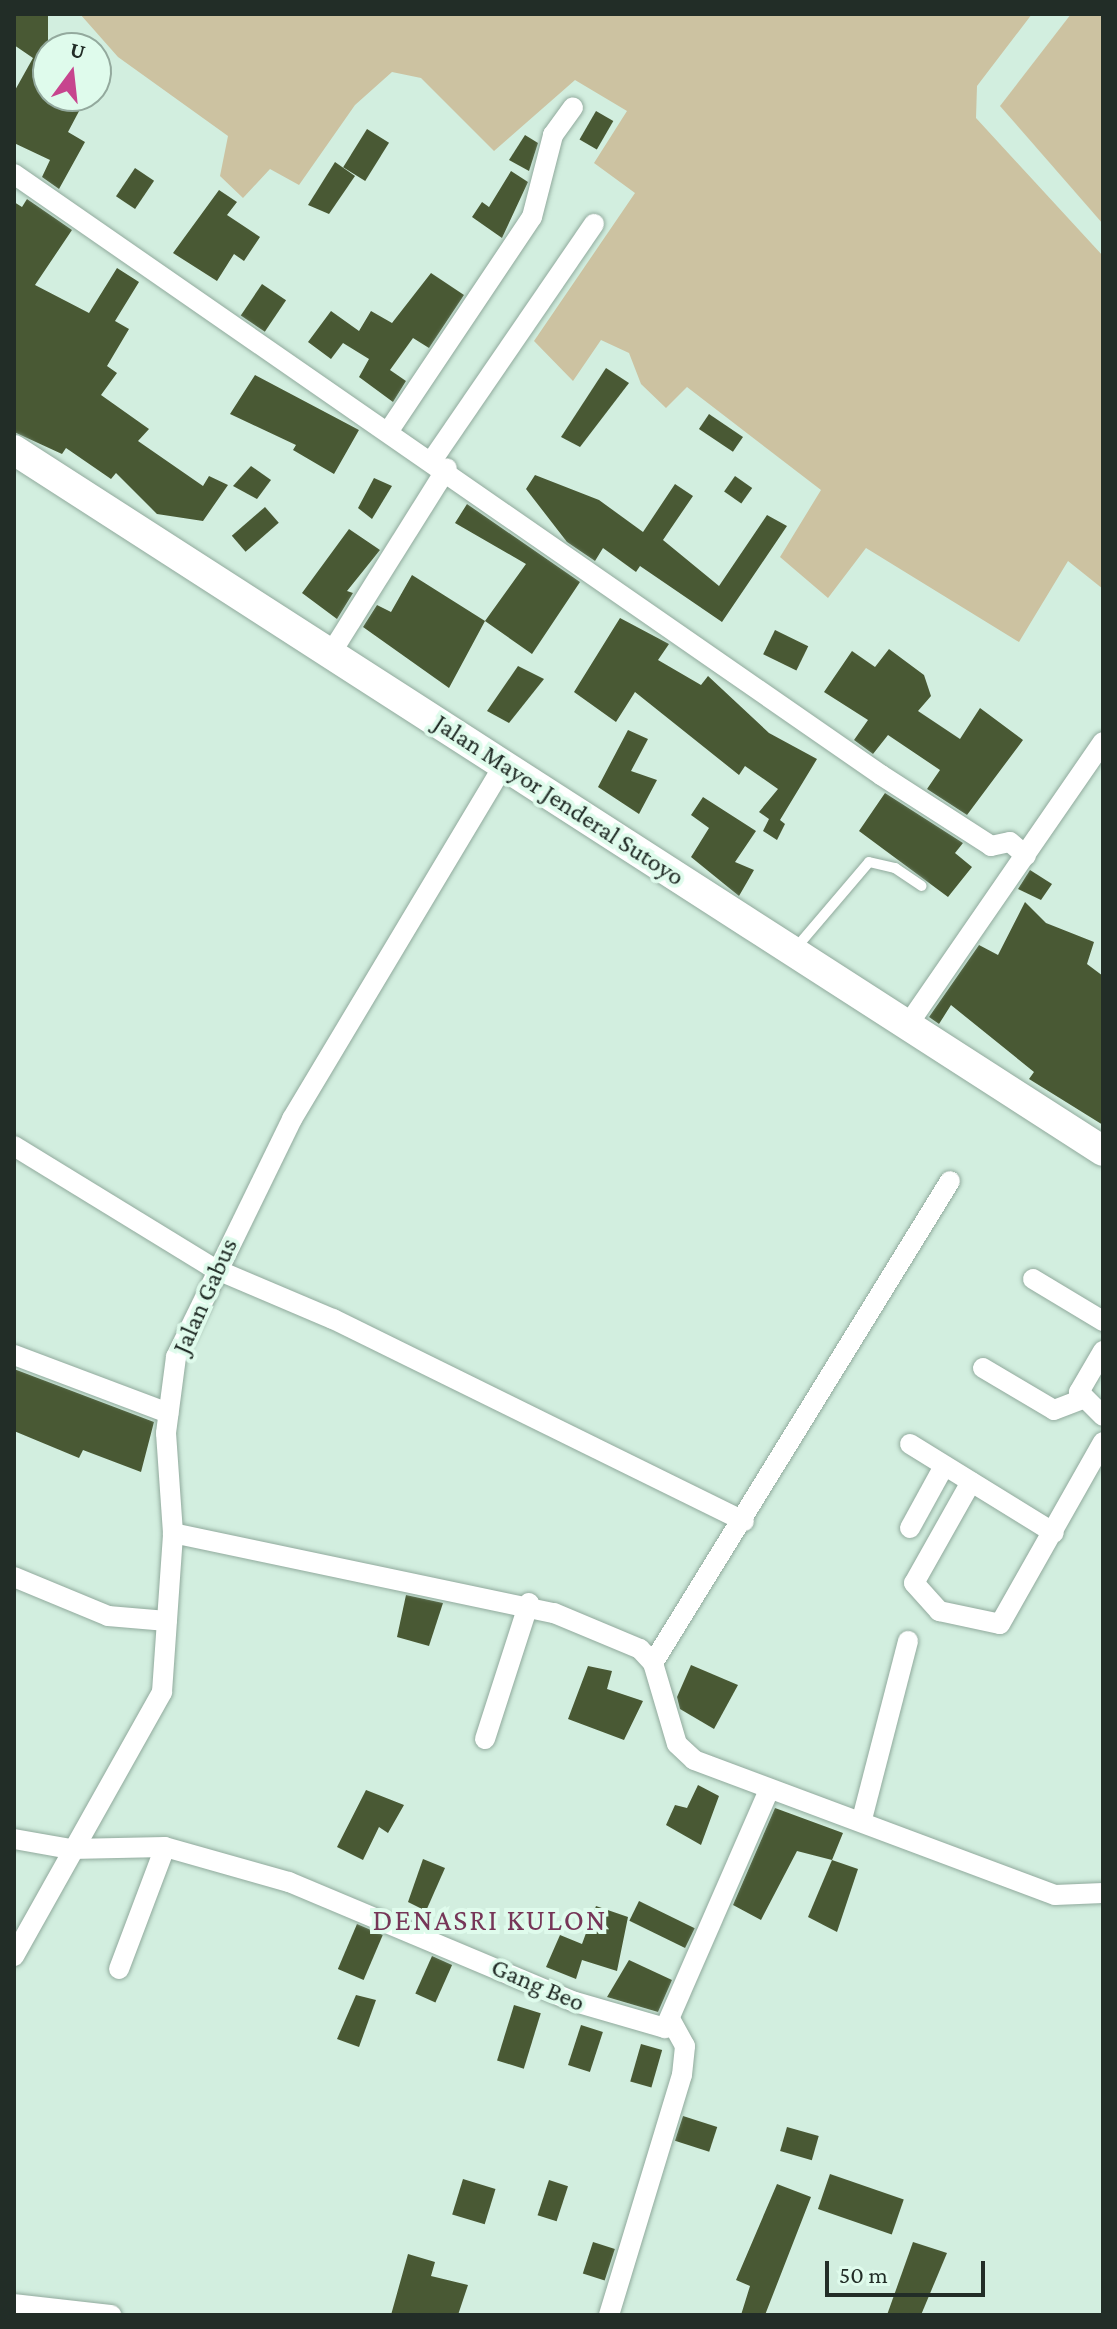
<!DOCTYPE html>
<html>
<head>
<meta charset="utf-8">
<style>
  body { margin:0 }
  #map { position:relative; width:1117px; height:2329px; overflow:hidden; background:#d2eedf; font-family:"Crimson Pro",serif }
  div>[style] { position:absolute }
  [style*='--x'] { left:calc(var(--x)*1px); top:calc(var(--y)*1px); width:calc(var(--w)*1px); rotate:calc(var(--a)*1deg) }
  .green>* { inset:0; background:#ccc2a1 }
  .building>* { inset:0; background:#495934; transform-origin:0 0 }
  .roads { filter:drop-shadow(0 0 2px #91aa9d) drop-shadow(0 0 2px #91aa9d) }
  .service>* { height:10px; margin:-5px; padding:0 5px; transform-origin:5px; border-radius:5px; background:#fff }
  .minor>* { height:20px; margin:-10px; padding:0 10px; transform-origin:10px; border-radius:10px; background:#fff }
  .secondary>* { height:30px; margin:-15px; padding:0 15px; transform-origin:15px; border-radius:15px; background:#fff }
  span { translate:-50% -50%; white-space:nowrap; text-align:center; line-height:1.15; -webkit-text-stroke:8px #dffbec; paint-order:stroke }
  .street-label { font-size:26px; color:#222d27 }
  .quarter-label { font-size:30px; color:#763658; letter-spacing:2px }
  .frame { position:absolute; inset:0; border:16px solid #222d27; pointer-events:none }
  .north { position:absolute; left:32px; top:32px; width:80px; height:80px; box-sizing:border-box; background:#dffbec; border:2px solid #93a99d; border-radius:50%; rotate:15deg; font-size:22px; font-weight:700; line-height:32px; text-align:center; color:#222d27 }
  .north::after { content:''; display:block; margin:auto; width:28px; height:36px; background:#c7458e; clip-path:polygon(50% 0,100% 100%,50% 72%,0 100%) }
  .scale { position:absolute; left:825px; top:2261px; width:160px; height:36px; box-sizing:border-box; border:4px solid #222d27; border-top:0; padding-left:10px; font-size:24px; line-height:28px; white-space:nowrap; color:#222d27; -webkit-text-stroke:6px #dffbec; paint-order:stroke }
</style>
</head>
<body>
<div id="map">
  <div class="green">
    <i style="clip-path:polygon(80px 14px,1032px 14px,977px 86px,976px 118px,1103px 256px,1103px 589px,1068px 561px,1019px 642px,866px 548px,828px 598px,780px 557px,821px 490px,687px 387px,666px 408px,641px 384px,629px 353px,601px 340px,573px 381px,534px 341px,635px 193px,594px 163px,627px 111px,575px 80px,494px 151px,421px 78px,392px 72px,355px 105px,299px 185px,270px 169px,243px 198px,220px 176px,228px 136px,118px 57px)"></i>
    <i style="clip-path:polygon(1071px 14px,1103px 14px,1103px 224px,1000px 106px)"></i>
  </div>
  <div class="building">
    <i style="clip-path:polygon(14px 14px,48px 14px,48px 96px,87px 96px,68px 132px,85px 142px,59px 189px,42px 177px,50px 160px,14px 143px,14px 92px,33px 58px,14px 45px)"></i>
    <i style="left:596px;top:111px;width:20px;height:33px;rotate:30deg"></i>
    <i style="left:367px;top:129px;width:26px;height:45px;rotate:32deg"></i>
    <i style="clip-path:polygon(525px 135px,538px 143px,529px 171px,509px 160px)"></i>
    <i style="clip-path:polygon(335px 162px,355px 176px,329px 214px,308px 205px)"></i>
    <i style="left:135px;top:168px;width:23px;height:34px;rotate:34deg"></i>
    <i style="clip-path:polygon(511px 171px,528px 182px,502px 238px,472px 217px,482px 202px,489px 207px)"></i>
    <i style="clip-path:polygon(219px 190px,237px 202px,227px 215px,260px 237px,244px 261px,234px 254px,217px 281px,173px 253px)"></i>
    <i style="clip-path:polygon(27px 199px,72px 230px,35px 285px,89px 313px,117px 268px,139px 282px,115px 321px,129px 329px,107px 366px,117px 373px,101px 395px,149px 429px,138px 441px,203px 486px,209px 476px,228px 485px,203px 521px,157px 514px,116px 473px,111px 479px,66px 448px,62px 454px,14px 432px,14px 202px,22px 207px)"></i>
    <i style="clip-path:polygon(431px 273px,464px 295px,429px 348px,413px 338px,390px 370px,406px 381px,393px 402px,359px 377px,369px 359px,343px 343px,331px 359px,308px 342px,331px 311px,359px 331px,371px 311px,392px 323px)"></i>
    <i style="left:262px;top:284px;width:29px;height:38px;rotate:34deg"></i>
    <i style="clip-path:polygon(606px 368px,629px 383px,580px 447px,561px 437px)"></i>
    <i style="clip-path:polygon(255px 375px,359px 430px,334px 474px,293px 450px,296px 445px,230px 414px)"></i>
    <i style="left:709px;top:414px;width:41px;height:18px;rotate:34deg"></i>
    <i style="clip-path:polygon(251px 466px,271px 480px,257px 499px,233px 486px)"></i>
    <i style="clip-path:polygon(535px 475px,599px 500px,643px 532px,675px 484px,693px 496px,663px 540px,719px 586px,767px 515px,787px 526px,722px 622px,640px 566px,636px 572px,603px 548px,595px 561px,567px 542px,526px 489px)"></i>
    <i style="left:735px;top:476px;width:21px;height:19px;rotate:35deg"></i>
    <i style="clip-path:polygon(374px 478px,392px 486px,372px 519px,358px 508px)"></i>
    <i style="clip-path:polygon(467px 504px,580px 582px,532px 654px,485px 621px,526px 564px,455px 523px)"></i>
    <i style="left:265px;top:507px;width:21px;height:44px;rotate:49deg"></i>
    <i style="clip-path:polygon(349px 529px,380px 550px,347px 591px,353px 593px,337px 619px,302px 593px)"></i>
    <i style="clip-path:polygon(412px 575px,485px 621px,449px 688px,363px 627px,377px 605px,391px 612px)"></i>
    <i style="clip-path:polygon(620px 618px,669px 644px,658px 660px,701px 685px,708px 676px,769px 733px,817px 759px,780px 820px,785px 824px,777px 840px,763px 831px,769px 819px,759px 812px,778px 789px,745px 766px,739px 775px,635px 692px,616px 722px,574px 692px)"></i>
    <i style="left:775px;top:630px;width:37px;height:27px;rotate:26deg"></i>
    <i style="clip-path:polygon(889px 649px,924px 675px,931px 696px,918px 711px,960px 739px,980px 708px,1023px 740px,967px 815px,927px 789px,940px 770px,888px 735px,873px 754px,854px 740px,868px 720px,824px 692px,852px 651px,875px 667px)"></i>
    <i style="clip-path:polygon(518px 666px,544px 679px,509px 723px,487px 711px)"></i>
    <i style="clip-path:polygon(628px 730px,648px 739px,631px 771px,657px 780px,639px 814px,598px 787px)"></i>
    <i style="clip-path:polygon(885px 793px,963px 843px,955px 853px,972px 867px,948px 897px,859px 831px)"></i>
    <i style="clip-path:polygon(703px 797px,756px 831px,735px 862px,754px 870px,739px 896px,691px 857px,709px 828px,691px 815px)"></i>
    <i style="clip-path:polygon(1030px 870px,1052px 884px,1041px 900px,1018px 889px)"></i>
    <i style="clip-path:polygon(1025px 902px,1046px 923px,1094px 942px,1087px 964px,1103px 976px,1103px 1125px,1029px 1079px,1034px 1072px,951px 1005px,939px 1024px,929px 1017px,979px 945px,998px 955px)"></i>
    <i style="clip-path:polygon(14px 1369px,154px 1422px,141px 1472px,83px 1450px,79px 1458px,14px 1431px)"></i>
    <i style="clip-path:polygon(406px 1595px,443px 1603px,429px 1646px,397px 1637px)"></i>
    <i style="clip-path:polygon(691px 1665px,738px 1685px,714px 1729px,680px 1709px,677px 1697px)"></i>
    <i style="clip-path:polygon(588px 1666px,612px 1671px,607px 1689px,643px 1701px,624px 1740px,568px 1719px)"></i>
    <i style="clip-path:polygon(698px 1785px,719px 1796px,701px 1845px,666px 1825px,675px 1805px,687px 1808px)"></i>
    <i style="clip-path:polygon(366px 1790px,404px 1805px,388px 1833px,379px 1827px,363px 1860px,337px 1847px)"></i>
    <i style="clip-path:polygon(775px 1808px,843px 1833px,832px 1860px,797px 1851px,761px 1920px,733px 1905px)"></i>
    <i style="clip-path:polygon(423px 1859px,445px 1868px,426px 1911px,408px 1902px)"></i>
    <i style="clip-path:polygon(832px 1860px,858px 1869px,837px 1932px,808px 1917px)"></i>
    <i style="left:639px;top:1901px;width:62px;height:22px;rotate:26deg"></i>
    <i style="clip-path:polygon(596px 1906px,628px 1917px,617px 1971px,582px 1960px,576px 1979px,546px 1967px,560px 1935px,582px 1944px)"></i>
    <i style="left:357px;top:1924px;width:28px;height:49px;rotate:23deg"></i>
    <i style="left:432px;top:1956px;width:22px;height:41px;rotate:24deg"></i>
    <i style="clip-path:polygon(629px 1960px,672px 1980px,658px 2012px,607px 1997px)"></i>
    <i style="clip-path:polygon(356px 1995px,376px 2000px,359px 2047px,337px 2039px)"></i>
    <i style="left:514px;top:2005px;width:28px;height:58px;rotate:17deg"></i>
    <i style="left:581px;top:2025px;width:23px;height:42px;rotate:18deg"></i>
    <i style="left:641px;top:2044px;width:22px;height:39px;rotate:16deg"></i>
    <i style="left:683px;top:2116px;width:36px;height:26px;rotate:18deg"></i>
    <i style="left:787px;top:2127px;width:33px;height:25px;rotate:16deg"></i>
    <i style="left:830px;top:2174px;width:78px;height:37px;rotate:19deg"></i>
    <i style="left:463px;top:2179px;width:34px;height:37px;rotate:17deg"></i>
    <i style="left:549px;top:2180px;width:20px;height:37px;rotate:18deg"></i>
    <i style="clip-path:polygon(777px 2184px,811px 2197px,765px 2315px,741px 2315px,750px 2286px,736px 2280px)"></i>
    <i style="left:593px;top:2242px;width:23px;height:33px;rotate:18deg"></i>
    <i style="clip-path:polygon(913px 2242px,947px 2253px,921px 2315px,887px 2315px)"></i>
    <i style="clip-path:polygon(408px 2254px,435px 2262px,431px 2276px,468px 2285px,458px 2315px,391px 2315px)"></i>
  </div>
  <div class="roads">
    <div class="service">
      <i style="--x:795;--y:949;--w:114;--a:-49.6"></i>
      <i style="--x:869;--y:862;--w:27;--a:13"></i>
      <i style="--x:895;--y:868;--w:32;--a:34"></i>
    </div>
    <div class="minor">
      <i style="--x:14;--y:174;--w:1055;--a:34.73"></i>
      <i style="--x:881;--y:775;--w:131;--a:32.8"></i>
      <i style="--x:991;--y:846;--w:19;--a:-12"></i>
      <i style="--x:1010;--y:842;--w:21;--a:41"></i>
      <i style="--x:390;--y:429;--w:255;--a:-56.2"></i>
      <i style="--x:532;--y:217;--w:85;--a:-75.6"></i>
      <i style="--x:553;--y:135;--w:34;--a:-54"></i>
      <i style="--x:433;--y:459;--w:285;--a:-55.6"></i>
      <i style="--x:331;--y:653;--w:218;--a:-57.9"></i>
      <i style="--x:907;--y:1026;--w:345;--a:-55.4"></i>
      <i style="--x:14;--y:1146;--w:236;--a:31.5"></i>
      <i style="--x:215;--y:1269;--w:128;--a:23"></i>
      <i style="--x:333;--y:1319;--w:458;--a:26.2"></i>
      <i style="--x:1033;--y:1279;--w:82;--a:31"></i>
      <i style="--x:1103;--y:1351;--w:48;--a:120.3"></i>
      <i style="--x:1079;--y:1392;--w:34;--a:45"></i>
      <i style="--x:14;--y:1355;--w:165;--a:20.6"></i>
      <i style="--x:983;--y:1368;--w:82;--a:30.6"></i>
      <i style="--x:1054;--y:1410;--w:30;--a:-21"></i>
      <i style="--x:910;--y:1444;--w:169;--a:31.7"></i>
      <i style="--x:971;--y:1482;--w:116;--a:119.4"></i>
      <i style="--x:914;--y:1583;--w:38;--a:48"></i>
      <i style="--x:939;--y:1611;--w:62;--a:12"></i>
      <i style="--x:1000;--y:1624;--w:209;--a:-60.5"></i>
      <i style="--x:910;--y:1528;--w:68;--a:-61.2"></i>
      <i style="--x:173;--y:1533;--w:389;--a:11.9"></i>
      <i style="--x:554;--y:1613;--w:93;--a:22.7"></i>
      <i style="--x:640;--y:1649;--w:19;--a:47"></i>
      <i style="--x:653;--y:1663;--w:84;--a:73.5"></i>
      <i style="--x:677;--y:1744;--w:23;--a:43"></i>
      <i style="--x:694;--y:1760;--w:385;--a:20.5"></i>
      <i style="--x:1055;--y:1895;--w:48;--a:-2.4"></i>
      <i style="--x:14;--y:1577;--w:102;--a:22.5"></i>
      <i style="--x:108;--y:1616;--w:59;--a:4.8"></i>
      <i style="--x:653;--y:1663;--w:566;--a:-58.36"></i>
      <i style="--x:485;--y:1739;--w:143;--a:-72.1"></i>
      <i style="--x:862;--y:1819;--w:184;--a:-75.5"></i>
      <i style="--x:14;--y:1839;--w:58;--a:10"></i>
      <i style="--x:71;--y:1849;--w:94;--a:-1.2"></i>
      <i style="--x:165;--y:1847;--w:129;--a:15.8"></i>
      <i style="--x:289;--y:1882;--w:310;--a:22.8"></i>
      <i style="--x:575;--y:2002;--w:94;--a:16.1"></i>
      <i style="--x:665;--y:2028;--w:260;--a:-66.4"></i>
      <i style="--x:14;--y:1956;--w:303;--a:-60.7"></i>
      <i style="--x:162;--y:1692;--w:159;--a:-86"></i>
      <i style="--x:173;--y:1533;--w:100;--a:-94"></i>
      <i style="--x:166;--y:1433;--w:77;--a:-82.5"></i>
      <i style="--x:176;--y:1357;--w:265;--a:-64"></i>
      <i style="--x:292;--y:1119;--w:413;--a:-59.1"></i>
      <i style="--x:119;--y:1969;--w:130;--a:-69.3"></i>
      <i style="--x:14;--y:2304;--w:98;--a:6.5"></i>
      <i style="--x:609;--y:2315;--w:251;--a:-73.1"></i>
      <i style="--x:682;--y:2075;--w:29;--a:-84"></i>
      <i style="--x:685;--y:2046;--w:29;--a:-119"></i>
    </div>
    <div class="secondary">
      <i style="--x:14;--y:450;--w:1295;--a:32.77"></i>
    </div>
  </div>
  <div class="street-label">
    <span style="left:559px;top:800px;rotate:33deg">Jalan Mayor Jenderal Sutoyo</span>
    <span style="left:205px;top:1296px;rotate:-66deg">Jalan Gabus</span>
    <span style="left:538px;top:1985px;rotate:23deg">Gang Beo</span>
  </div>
  <div class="quarter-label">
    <span style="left:490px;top:1920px">DENASRI KULON</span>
  </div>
  <div class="frame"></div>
  <div class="north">U</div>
  <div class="scale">50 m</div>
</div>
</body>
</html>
